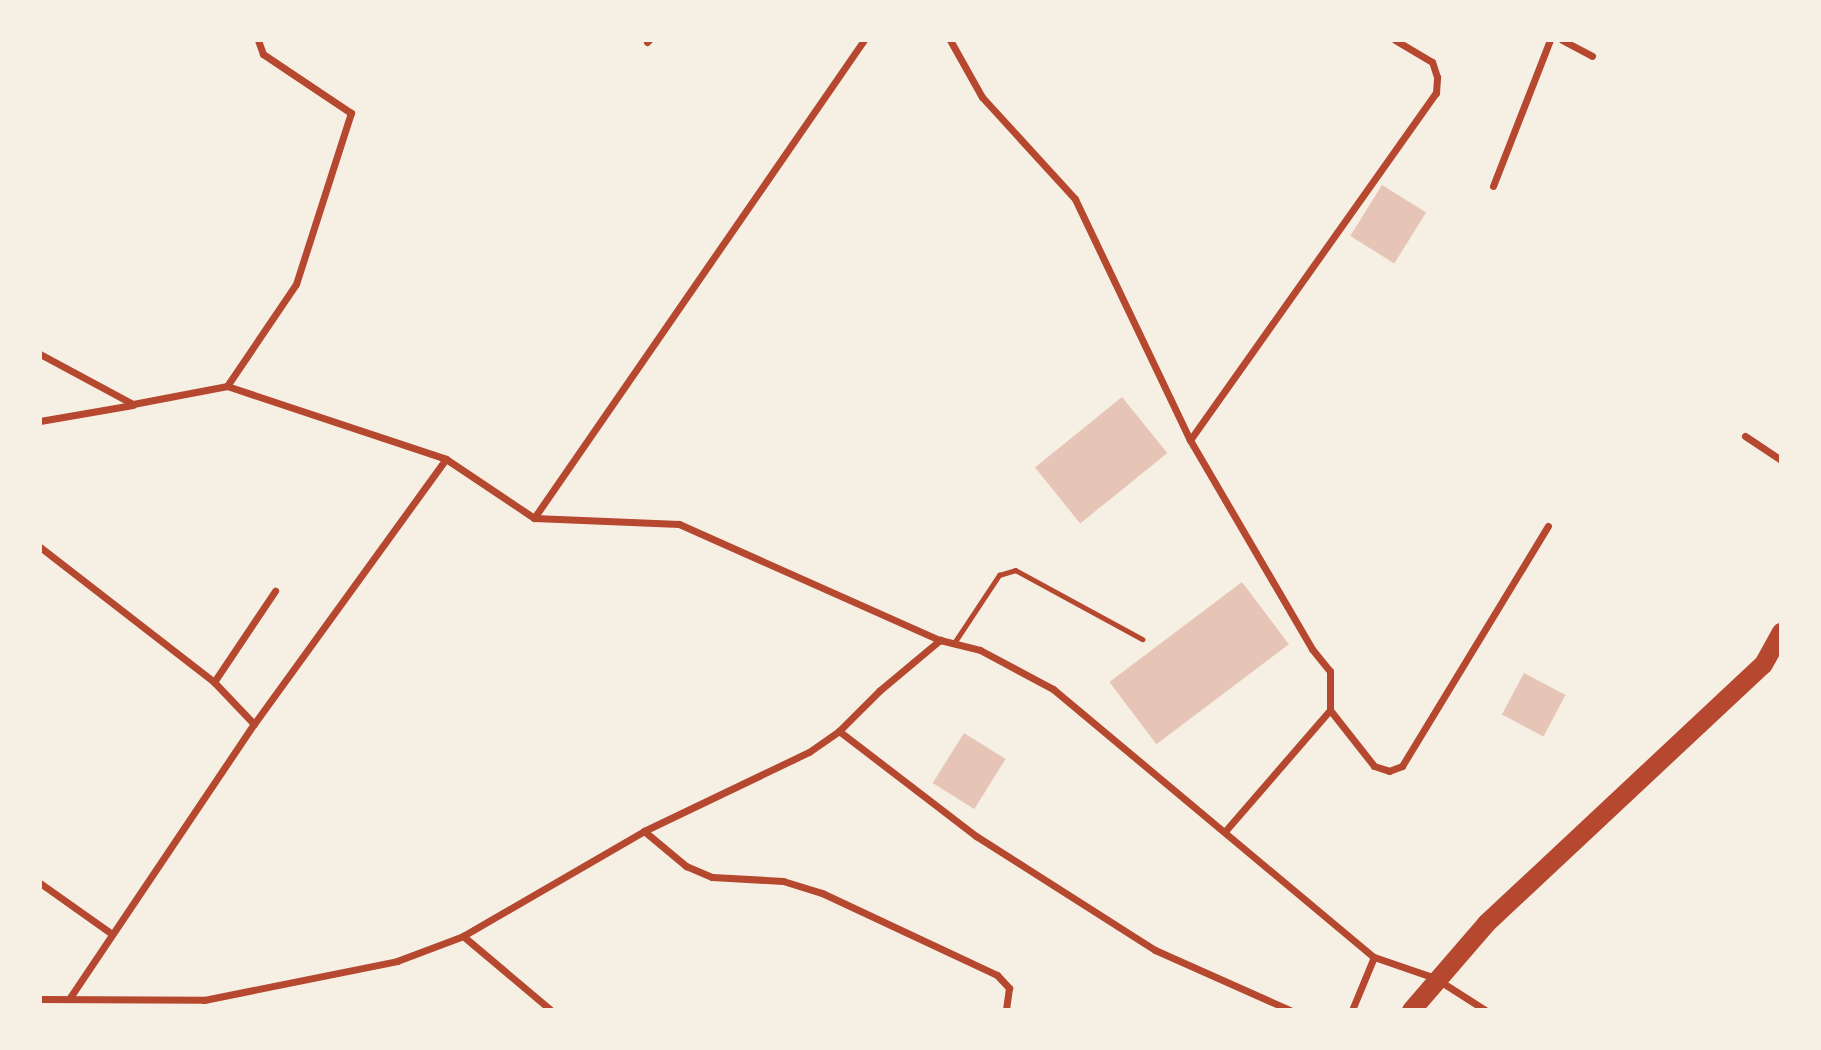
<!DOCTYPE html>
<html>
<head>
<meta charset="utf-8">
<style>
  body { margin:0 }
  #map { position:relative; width:1821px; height:1050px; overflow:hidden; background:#f6efe4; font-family:Rubik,sans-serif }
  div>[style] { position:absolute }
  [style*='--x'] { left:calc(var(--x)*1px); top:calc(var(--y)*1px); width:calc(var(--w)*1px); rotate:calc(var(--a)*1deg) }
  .building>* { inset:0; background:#e6c5b7; transform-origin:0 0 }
  .service>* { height:5px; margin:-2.5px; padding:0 2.5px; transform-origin:2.5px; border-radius:2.5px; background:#b5482f }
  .minor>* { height:7px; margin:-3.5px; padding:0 3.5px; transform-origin:3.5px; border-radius:3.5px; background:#b5482f }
  .trunk>* { height:19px; margin:-9.5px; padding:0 9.5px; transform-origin:9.5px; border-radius:9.5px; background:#b5482f }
  span { translate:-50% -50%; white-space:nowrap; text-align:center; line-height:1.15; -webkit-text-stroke:6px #f6efe4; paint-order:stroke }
  .frame { position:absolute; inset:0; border:42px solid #f6efe4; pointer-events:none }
</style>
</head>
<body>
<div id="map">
  <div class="building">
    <i style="left:1382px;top:185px;width:52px;height:60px;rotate:32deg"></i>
    <i style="left:1122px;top:397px;width:72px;height:112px;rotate:51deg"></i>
    <i style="left:1242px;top:582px;width:78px;height:166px;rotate:53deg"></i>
    <i style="left:1524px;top:673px;width:47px;height:47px;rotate:28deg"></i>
    <i style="left:964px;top:733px;width:49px;height:59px;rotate:32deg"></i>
  </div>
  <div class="service">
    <i style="--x:954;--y:643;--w:82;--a:-56.5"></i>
    <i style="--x:999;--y:575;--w:17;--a:-17"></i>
    <i style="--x:1015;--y:570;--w:145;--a:28.5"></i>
  </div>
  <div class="minor">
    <i style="--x:950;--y:40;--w:65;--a:60.7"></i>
    <i style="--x:982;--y:97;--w:138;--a:47.6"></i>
    <i style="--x:1075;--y:199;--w:267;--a:64.5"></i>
    <i style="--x:1190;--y:440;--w:242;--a:59.7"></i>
    <i style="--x:1312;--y:649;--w:28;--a:51"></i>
    <i style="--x:1330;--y:671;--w:39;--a:90"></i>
    <i style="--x:1330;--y:710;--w:159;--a:130.9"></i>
    <i style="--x:1562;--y:40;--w:34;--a:28"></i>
    <i style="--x:647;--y:42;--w:3;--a:-45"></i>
    <i style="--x:1493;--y:186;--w:157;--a:-68.7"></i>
    <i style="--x:40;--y:354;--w:106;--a:28.3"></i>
    <i style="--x:133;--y:404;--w:96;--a:-10.8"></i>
    <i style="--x:227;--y:386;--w:231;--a:18.4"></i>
    <i style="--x:446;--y:459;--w:106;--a:33.8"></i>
    <i style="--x:534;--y:518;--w:145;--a:2.4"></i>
    <i style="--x:679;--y:524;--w:286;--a:24"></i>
    <i style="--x:940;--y:640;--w:41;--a:14"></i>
    <i style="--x:980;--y:650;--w:83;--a:28.1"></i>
    <i style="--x:1053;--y:689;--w:418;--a:39.9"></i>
    <i style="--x:1374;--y:957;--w:65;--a:19"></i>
    <i style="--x:1435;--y:978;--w:59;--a:32.6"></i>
    <i style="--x:227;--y:386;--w:123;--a:-55.9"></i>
    <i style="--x:296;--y:284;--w:180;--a:-72.2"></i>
    <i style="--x:351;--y:113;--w:106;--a:-146.2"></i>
    <i style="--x:263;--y:54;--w:15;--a:-110"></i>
    <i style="--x:40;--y:421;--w:94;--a:-9.8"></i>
    <i style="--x:1745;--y:436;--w:43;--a:33.7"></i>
    <i style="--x:1190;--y:440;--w:425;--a:-54.7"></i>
    <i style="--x:1436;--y:93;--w:16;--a:-86"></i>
    <i style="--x:1437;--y:77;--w:16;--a:-108"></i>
    <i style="--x:1432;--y:62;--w:43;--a:-149.3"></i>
    <i style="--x:534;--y:518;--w:581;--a:-55.38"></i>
    <i style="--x:40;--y:547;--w:220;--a:37.8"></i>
    <i style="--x:214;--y:682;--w:58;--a:46.4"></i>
    <i style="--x:214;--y:682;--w:110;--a:-56.2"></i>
    <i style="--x:1330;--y:710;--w:71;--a:51.8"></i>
    <i style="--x:1374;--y:766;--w:16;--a:18"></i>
    <i style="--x:1389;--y:771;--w:14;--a:-21"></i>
    <i style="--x:1402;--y:766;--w:281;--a:-58.7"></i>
    <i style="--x:839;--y:731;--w:173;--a:37.5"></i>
    <i style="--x:976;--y:836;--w:212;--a:32.5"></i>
    <i style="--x:1155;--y:950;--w:148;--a:24"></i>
    <i style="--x:644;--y:831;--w:55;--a:39.8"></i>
    <i style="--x:686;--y:866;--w:28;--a:23"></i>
    <i style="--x:712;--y:877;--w:71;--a:3.2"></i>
    <i style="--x:783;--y:881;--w:41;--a:17.1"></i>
    <i style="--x:822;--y:893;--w:193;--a:25.1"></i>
    <i style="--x:997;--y:975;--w:18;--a:47"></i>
    <i style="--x:1009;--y:988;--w:22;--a:98"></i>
    <i style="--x:40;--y:883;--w:88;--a:35.3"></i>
    <i style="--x:463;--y:936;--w:115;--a:40.1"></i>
    <i style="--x:40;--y:999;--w:164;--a:0.3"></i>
    <i style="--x:204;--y:1000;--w:197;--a:-11.4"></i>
    <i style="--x:397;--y:961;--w:71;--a:-20.7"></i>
    <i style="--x:463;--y:936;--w:209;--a:-30.1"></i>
    <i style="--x:644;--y:831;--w:183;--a:-25.6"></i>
    <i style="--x:809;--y:752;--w:37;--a:-35"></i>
    <i style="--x:839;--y:731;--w:57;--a:-45"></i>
    <i style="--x:879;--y:691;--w:80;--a:-39.9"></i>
    <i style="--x:69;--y:999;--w:331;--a:-56.1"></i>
    <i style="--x:254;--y:724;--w:327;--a:-54.1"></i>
    <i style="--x:1352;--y:1010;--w:57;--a:-67.5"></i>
  </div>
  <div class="trunk">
    <i style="--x:1411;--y:1010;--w:115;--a:-49.2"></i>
    <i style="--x:1486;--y:923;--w:379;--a:-43.1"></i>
    <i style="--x:1763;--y:664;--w:37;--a:-61"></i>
  </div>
  <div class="frame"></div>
</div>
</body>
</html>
